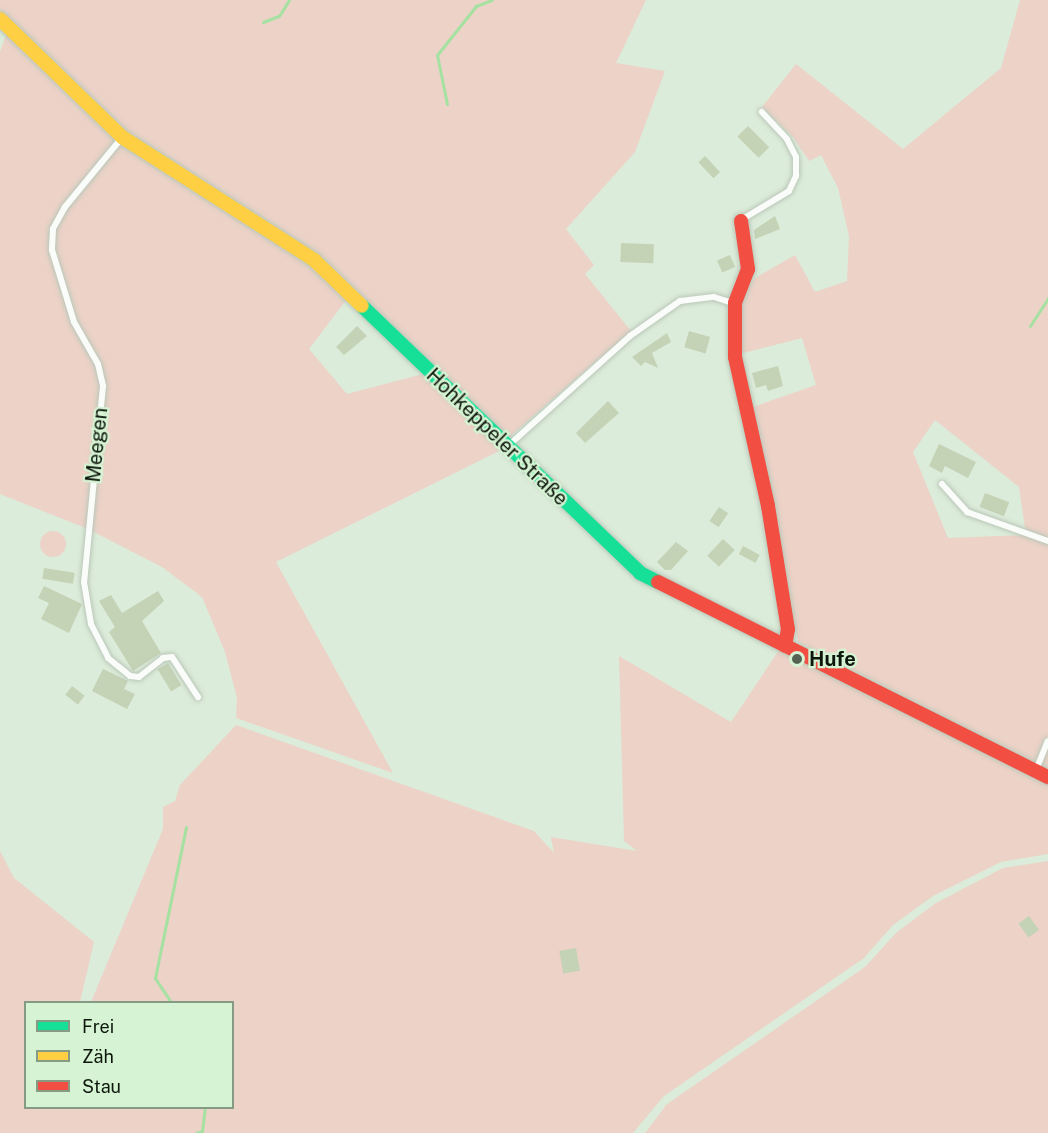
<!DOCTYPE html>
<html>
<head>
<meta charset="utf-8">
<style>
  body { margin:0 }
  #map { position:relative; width:1048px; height:1133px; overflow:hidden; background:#dcecda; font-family:"Public Sans",sans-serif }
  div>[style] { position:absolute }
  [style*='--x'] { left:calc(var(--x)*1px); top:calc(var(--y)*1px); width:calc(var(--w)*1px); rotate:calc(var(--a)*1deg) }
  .green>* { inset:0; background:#ecd2c7 }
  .round { border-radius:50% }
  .stream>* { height:3px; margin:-1.5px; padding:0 1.5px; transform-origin:1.5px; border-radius:1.5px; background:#a5e1a1 }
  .building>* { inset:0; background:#c4d2b5; transform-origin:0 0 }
  .roads { filter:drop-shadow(0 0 2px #bac7b9) drop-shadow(0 0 2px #bac7b9) }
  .lane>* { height:6px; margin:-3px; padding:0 3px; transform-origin:3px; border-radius:3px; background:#fafcf9 }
  .fast>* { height:14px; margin:-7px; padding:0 7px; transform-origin:7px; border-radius:7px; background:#16e098 }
  .slow>* { height:14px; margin:-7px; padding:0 7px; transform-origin:7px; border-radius:7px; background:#ffcf43 }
  .jam>* { height:14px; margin:-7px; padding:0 7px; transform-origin:7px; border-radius:7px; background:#f24e42 }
  .dots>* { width:16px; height:16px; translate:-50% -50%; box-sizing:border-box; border:3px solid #d6f3d3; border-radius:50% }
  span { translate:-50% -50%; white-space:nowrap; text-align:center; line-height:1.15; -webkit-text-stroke:4.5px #d6f3d3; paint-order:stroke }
  .street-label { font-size:20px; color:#0d170c }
  .poi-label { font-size:20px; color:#0d170c; font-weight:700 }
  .left { translate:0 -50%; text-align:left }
  .legend { position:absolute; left:24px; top:1001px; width:210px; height:108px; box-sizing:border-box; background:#d6f3d3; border:2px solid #869b83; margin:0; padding:8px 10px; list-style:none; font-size:18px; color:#0d170c }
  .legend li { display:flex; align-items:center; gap:12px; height:30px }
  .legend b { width:30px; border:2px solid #869b83 }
</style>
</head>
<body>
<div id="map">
  <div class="green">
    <i style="clip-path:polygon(0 0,646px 0,616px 63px,665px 71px,635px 152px,566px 229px,594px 265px,585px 274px,631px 331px,508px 438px,309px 264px,347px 299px,309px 349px,347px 394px,423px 374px,501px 450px,276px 562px,393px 773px,236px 718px,237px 698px,225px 652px,202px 597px,162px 567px,88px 529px,0 494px,0 52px,9px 26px,0 19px)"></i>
    <i style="clip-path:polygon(evenodd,1020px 0,1048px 0,1048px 770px,798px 642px,753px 407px,816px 385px,802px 338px,739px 354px,740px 300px,755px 278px,795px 255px,815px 292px,847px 281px,849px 236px,838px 188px,821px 155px,809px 161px,793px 137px,762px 107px,796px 64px,903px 149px,1001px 68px,1020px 0,935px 420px,1019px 487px,1026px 535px,948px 538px,913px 452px,935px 420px)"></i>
    <i class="round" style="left:40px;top:531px;width:26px;height:26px"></i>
    <i style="clip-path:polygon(779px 650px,1048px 782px,1048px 854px,1001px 862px,933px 896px,893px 925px,864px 958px,664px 1096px,633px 1133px,0 1133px,0 851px,14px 878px,94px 942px,80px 1002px,26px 1002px,26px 1108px,232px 1108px,232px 1002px,91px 1002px,163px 829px,163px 807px,175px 801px,180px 785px,236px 725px,534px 831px,554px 853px,551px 837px,637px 851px,624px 841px,619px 656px,731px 722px)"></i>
    <i style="clip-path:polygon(1048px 861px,1048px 1133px,645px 1133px,667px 1104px,865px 967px,897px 932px,936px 903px,1003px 868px)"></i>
  </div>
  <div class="stream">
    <i style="--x:263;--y:22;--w:17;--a:-21"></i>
    <i style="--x:279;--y:16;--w:19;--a:-58"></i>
    <i style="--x:447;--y:104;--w:50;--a:-101.5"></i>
    <i style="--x:437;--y:55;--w:63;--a:-51.5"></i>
    <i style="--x:476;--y:6;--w:17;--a:-21"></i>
    <i style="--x:1030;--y:326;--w:33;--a:-57"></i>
    <i style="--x:171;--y:1002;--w:29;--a:-124"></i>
    <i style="--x:155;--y:978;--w:154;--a:-78.4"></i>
    <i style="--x:196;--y:1133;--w:6;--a:-18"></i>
    <i style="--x:202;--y:1131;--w:23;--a:-83"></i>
  </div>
  <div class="building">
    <i style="left:748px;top:126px;width:30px;height:15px;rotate:45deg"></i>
    <i style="left:705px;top:156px;width:22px;height:9px;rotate:47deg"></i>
    <i style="clip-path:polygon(775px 216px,780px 229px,755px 239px,754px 230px)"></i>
    <i style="left:621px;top:243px;width:33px;height:19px;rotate:2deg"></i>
    <i style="left:730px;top:255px;width:13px;height:14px;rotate:67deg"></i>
    <i style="clip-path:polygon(357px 326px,367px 336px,344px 355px,336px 347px)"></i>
    <i style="left:689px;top:331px;width:22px;height:17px;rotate:16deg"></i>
    <i style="clip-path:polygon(667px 333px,671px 342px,652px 353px,658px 368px,645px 362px,641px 366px,632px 357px)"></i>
    <i style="clip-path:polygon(778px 366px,783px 386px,768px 391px,766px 385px,756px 388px,752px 373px)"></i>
    <i style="clip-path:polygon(608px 401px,619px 413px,585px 443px,576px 433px)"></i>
    <i style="clip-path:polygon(939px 444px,976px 462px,968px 478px,945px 466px,942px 473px,929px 466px)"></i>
    <i style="left:985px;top:493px;width:26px;height:15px;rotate:21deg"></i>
    <i style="left:719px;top:507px;width:11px;height:17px;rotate:34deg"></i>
    <i style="left:723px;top:539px;width:16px;height:23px;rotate:43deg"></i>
    <i style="clip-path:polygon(676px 542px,688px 551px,671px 570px,665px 570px,657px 562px)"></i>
    <i style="left:743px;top:546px;width:19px;height:9px;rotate:28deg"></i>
    <i style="left:44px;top:568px;width:31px;height:11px;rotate:9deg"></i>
    <i style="clip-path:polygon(44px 586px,82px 604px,69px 633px,41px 619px,49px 603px,38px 598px)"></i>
    <i style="clip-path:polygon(158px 591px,164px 601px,142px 621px,161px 653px,133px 671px,109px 632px,115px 627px,99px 601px,111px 595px,122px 613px)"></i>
    <i style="left:168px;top:663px;width:26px;height:12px;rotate:59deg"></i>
    <i style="clip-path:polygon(103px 669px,128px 681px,124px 689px,135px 694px,127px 709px,92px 691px)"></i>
    <i style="left:72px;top:686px;width:16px;height:11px;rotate:38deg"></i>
    <i style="left:1029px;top:916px;width:17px;height:13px;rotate:54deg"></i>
    <i style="left:576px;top:948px;width:23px;height:17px;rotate:80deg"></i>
  </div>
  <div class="roads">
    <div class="lane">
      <i style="--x:120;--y:140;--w:87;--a:129.4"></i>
      <i style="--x:65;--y:207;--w:25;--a:119"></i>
      <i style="--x:53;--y:229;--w:21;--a:93"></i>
      <i style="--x:52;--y:250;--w:75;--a:73"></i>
      <i style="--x:74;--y:322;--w:48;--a:60.3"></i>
      <i style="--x:98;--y:364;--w:23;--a:77"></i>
      <i style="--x:103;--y:386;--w:197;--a:95.5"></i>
      <i style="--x:84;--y:582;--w:43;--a:80.5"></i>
      <i style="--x:91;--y:624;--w:38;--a:63"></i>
      <i style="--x:108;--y:658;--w:28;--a:39"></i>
      <i style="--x:130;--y:676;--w:9;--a:6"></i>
      <i style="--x:139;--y:677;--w:31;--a:-38"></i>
      <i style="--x:163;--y:658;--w:9;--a:-6"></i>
      <i style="--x:172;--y:657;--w:48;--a:57"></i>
      <i style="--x:741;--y:220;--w:56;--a:-31.1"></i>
      <i style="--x:789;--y:191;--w:17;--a:-65"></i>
      <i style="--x:796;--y:176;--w:19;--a:-90"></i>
      <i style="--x:796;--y:157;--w:20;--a:-117"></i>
      <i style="--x:787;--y:139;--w:37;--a:-133"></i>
      <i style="--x:509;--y:445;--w:163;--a:-42"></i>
      <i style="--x:630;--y:336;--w:61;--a:-35"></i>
      <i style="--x:680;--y:301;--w:34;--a:-7"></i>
      <i style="--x:714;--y:297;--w:20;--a:18"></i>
      <i style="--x:942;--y:484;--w:38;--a:48"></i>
      <i style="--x:967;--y:512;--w:86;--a:19.7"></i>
      <i style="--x:1036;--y:770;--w:31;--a:-68"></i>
    </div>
    <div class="fast">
      <i style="--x:362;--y:306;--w:385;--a:43.8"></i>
      <i style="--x:640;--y:573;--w:20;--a:27"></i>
    </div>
    <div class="slow">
      <i style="--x:0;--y:19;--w:170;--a:44"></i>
      <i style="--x:122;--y:137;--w:228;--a:32.6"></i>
      <i style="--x:314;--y:260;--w:66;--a:43.8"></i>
    </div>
    <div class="jam">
      <i style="--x:741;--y:221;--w:49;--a:81.7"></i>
      <i style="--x:748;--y:269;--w:36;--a:111"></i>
      <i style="--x:735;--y:303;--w:54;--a:90"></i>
      <i style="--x:735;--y:357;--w:153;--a:77.5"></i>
      <i style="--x:768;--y:506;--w:125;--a:80.8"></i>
      <i style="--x:788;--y:629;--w:17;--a:100"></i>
      <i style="--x:658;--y:582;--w:436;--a:26.6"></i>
    </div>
  </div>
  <div class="dots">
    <i style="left:797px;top:659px;background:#556254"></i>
  </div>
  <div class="street-label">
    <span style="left:497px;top:437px;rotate:44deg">Hohkeppeler Straße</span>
    <span style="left:97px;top:445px;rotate:-84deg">Meegen</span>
  </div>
  <div class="poi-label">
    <span class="left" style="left:809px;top:659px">Hufe</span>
  </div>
  <ul class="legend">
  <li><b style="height:8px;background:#16e098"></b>Frei</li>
  <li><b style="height:8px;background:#ffcf43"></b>Zäh</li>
  <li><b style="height:8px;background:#f24e42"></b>Stau</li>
  </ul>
</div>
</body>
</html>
